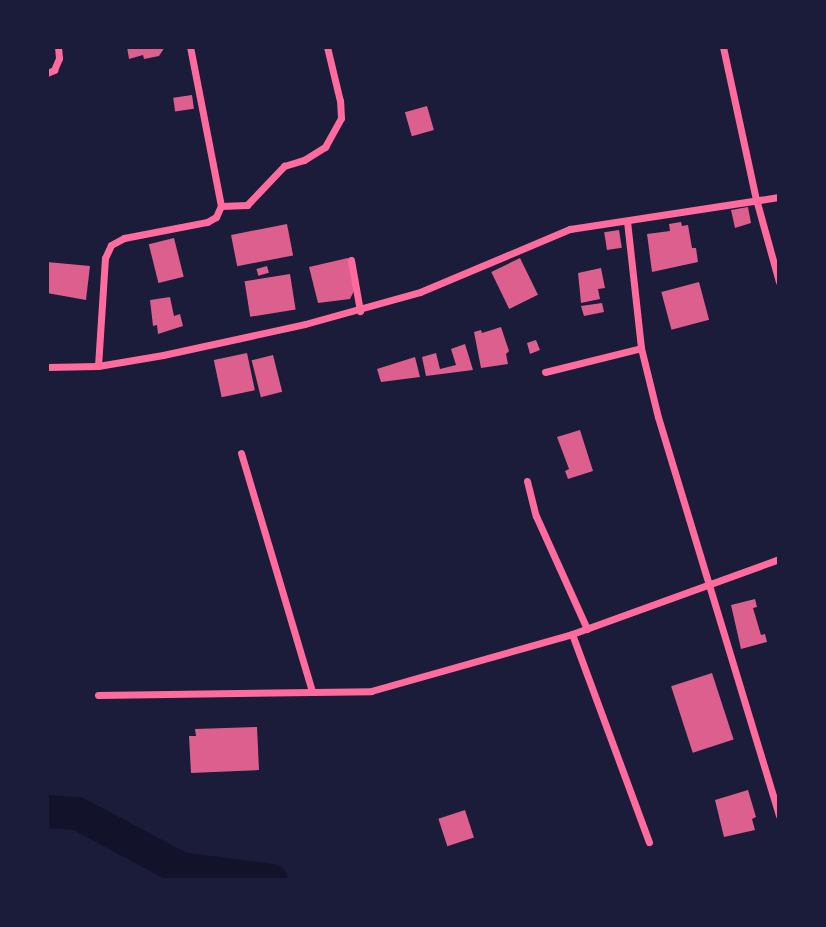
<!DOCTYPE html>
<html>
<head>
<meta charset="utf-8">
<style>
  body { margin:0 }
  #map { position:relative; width:826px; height:927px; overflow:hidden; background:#1b1b3a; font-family:"Fira Sans Condensed",sans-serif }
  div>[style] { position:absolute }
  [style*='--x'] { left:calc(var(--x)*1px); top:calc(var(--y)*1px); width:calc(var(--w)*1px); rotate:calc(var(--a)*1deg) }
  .river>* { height:33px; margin:-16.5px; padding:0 16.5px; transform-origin:16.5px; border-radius:16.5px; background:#12122b }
  .building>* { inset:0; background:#dd5f8e; transform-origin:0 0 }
  .minor>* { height:7px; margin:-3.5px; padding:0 3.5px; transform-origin:3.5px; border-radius:3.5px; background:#ff6b9d }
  span { translate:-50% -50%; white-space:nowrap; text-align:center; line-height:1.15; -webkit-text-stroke:5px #1b1b3a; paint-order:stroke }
  .frame { position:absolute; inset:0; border:49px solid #1b1b3a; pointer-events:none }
</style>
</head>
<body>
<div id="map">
  <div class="river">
    <i style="--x:47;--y:811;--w:30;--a:4"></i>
    <i style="--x:77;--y:813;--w:117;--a:28.1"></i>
    <i style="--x:180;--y:868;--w:92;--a:7.5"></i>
  </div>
  <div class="building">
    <i style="clip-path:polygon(127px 47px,165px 47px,159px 56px,144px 59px,143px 55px,129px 59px)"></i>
    <i style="left:192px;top:95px;width:14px;height:19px;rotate:82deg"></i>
    <i style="left:427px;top:106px;width:25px;height:23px;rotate:74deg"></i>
    <i style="clip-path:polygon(748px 207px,751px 223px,735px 228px,731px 210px)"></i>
    <i style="clip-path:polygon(681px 222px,682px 226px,688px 225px,692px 248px,696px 248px,698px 262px,652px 272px,647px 234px,670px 231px,669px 224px)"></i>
    <i style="left:287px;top:224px;width:32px;height:57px;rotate:79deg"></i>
    <i style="left:619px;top:230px;width:18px;height:15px;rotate:81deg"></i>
    <i style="left:174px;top:238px;width:40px;height:26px;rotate:76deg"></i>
    <i style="clip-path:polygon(348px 258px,355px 289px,350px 299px,318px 303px,309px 267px)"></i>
    <i style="left:520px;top:258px;width:41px;height:32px;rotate:64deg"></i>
    <i style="clip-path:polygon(47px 262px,90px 266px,86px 300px,47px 293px)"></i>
    <i style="left:267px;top:266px;width:7px;height:11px;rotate:74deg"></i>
    <i style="clip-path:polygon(601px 268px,605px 288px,598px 289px,600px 299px,581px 303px,578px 273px)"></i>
    <i style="left:290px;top:274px;width:36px;height:46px;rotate:81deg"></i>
    <i style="left:699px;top:282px;width:39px;height:39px;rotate:75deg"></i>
    <i style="clip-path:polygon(170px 297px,174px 316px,180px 314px,183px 326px,158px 334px,157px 325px,153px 326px,150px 300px)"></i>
    <i style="clip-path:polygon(602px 303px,604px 312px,584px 316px,581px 306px)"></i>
    <i style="clip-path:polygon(501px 327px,509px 351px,506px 354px,508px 364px,481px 368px,474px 332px,481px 330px,482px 333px)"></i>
    <i style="clip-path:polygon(536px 340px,540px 350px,530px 354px,527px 343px)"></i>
    <i style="clip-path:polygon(465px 344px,473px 370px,426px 376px,422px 357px,436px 353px,440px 369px,456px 365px,451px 349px)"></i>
    <i style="left:247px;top:353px;width:38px;height:34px;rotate:78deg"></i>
    <i style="left:273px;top:355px;width:38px;height:22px;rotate:76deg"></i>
    <i style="clip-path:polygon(415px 357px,420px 377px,381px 382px,377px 369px)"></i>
    <i style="clip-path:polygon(580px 430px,593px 471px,568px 479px,565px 471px,569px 469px,557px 437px)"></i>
    <i style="clip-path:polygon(755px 599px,757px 607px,753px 608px,761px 635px,765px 634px,767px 642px,741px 649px,731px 605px)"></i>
    <i style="left:712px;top:673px;width:70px;height:43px;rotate:72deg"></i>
    <i style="clip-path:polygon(257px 727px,259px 770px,191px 773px,189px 736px,196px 736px,195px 729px)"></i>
    <i style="clip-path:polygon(748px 790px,756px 817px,752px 819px,755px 830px,724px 837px,715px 800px)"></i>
    <i style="left:465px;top:810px;width:29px;height:28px;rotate:72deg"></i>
  </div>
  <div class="minor">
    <i style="--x:723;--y:47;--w:156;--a:77.8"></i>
    <i style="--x:756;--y:199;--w:86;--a:74.5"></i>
    <i style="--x:47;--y:73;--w:8;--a:-23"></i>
    <i style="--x:54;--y:70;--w:13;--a:-67"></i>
    <i style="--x:59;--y:58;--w:11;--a:-95"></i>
    <i style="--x:221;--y:206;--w:26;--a:-2"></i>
    <i style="--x:247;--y:205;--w:54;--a:-46.5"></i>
    <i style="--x:284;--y:166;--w:21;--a:-17"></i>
    <i style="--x:304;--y:160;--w:25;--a:-32"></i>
    <i style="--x:325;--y:147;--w:33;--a:-61"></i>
    <i style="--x:341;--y:118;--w:17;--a:-93"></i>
    <i style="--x:340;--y:101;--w:56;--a:-103.5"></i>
    <i style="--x:627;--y:221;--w:128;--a:83.7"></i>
    <i style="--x:641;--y:348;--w:71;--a:76.2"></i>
    <i style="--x:658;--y:417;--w:417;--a:73.1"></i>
    <i style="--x:351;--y:260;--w:52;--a:80"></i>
    <i style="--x:98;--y:366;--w:108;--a:-86.3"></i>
    <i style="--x:105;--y:258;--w:14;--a:-65"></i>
    <i style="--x:111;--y:245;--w:15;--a:-28"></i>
    <i style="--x:124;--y:238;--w:85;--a:-10.9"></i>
    <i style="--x:207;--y:222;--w:10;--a:-29"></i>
    <i style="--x:216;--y:217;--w:12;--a:-66"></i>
    <i style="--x:221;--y:206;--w:162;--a:-101"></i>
    <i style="--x:47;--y:367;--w:51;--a:-1.1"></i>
    <i style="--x:98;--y:366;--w:66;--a:-9.6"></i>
    <i style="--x:163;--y:355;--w:145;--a:-12.3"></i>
    <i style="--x:305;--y:324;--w:119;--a:-15.5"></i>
    <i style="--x:420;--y:292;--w:163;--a:-22.8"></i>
    <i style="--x:570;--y:229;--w:211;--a:-8.7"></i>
    <i style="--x:545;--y:372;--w:99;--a:-14"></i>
    <i style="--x:241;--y:453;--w:248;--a:73.4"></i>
    <i style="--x:527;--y:481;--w:36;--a:76"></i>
    <i style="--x:536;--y:516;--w:124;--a:65.7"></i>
    <i style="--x:572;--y:634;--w:222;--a:69.7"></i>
    <i style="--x:98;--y:695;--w:273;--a:-0.8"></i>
    <i style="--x:371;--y:691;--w:209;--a:-15.8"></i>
    <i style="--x:572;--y:634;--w:220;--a:-19.9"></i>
  </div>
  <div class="frame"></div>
</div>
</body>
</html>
